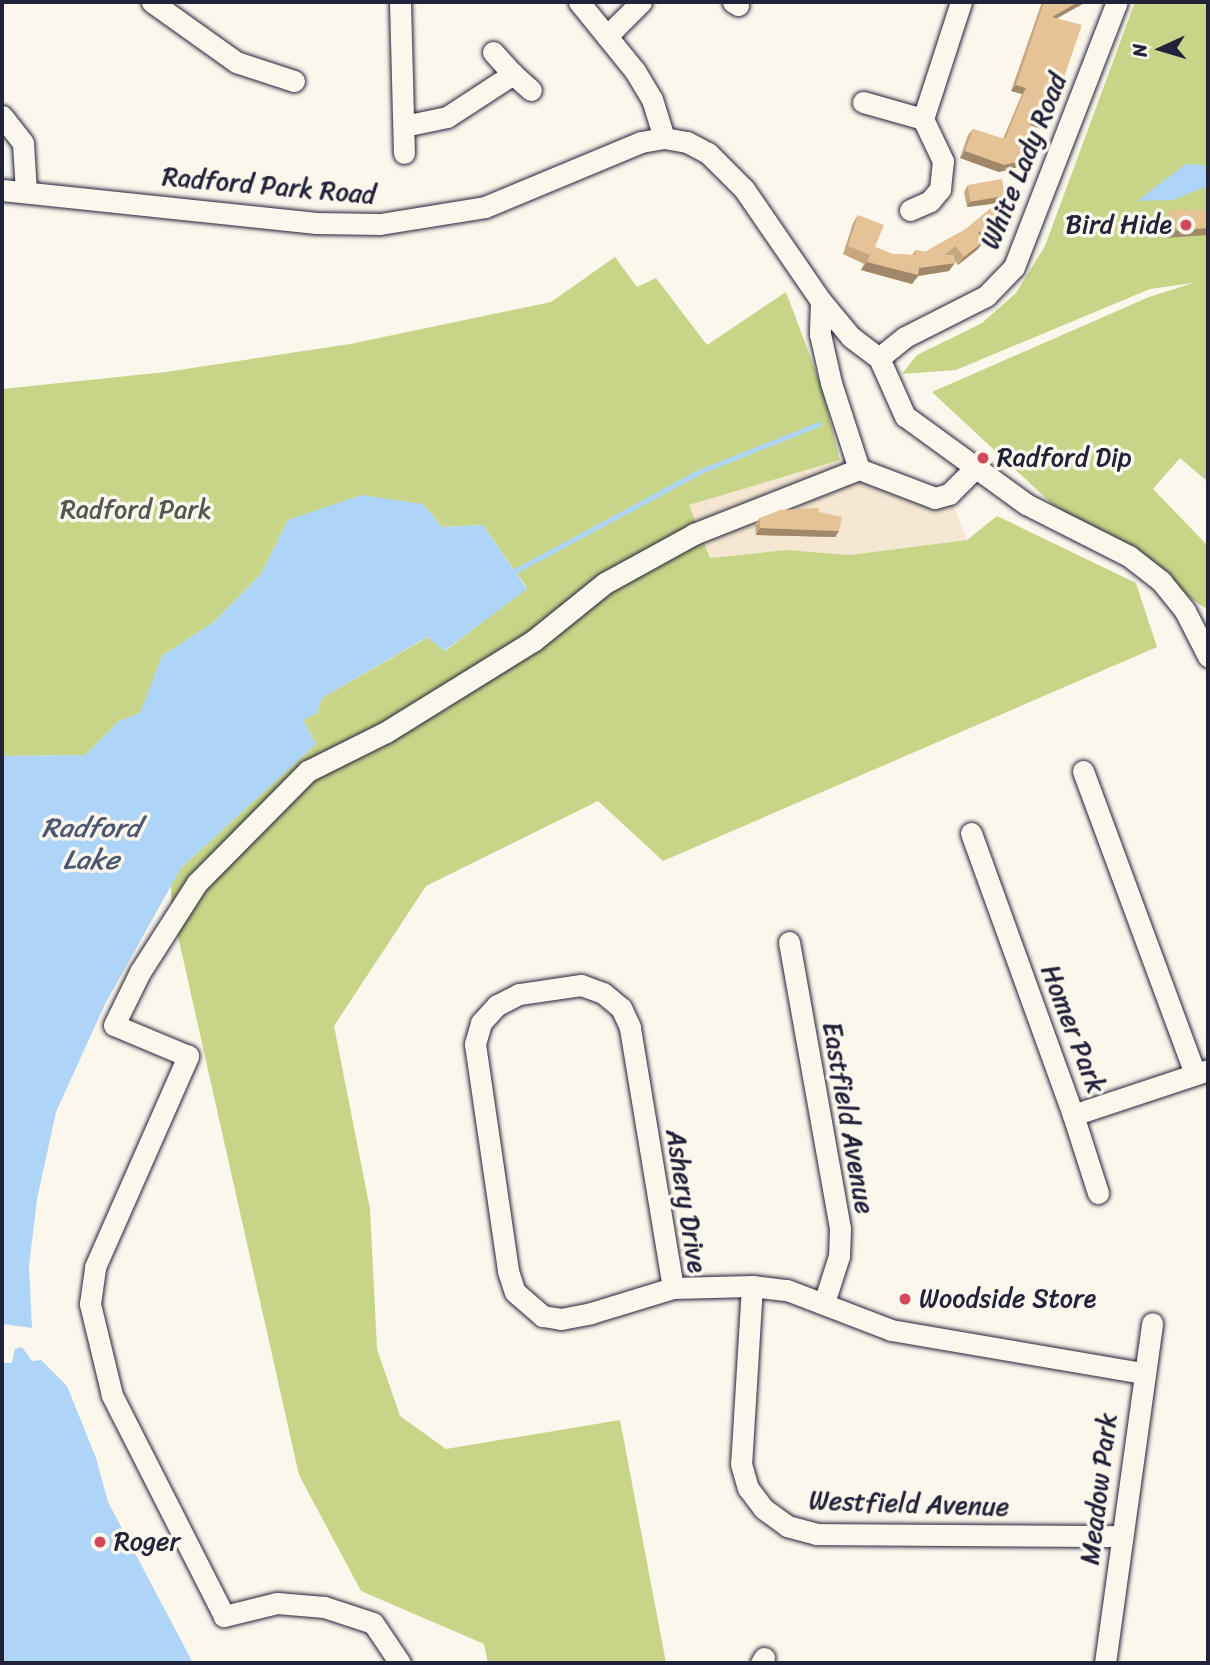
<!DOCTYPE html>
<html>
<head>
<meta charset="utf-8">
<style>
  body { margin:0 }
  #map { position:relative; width:1210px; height:1665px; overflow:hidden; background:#fbf7ec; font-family:Sriracha,sans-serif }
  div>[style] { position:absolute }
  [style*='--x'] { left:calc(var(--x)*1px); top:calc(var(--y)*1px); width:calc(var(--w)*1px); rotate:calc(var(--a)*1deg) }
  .built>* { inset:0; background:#f5e7d2 }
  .green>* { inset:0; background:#c8d588 }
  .water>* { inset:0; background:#aed4f7 }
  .stream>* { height:5px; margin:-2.5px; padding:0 2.5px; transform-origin:2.5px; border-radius:2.5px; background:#aed4f7 }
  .roads { filter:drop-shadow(0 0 2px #22223b) drop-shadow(0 0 2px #22223b) }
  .minor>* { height:21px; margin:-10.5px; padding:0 10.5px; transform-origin:10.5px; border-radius:10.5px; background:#fbf7ec }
  .wall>* { inset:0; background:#c6a782 }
  .shaded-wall>* { inset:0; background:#a1886a }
  .building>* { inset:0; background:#e6c297; transform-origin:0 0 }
  .dots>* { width:19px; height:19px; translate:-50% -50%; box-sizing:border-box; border:4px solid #fbf7ec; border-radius:50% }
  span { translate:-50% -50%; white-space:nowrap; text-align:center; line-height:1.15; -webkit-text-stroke:7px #fbf7ec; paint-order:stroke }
  .street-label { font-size:26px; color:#22223b }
  .poi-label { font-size:26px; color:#22223b }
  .right { translate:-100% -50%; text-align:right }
  .left { translate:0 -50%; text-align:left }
  .park-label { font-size:26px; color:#545852 }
  .water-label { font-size:28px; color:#4c5773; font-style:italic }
  .frame { position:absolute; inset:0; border:4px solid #22223b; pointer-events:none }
  .north { position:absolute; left:1126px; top:14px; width:70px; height:70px; -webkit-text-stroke:5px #fbf7ec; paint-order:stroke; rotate:266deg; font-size:19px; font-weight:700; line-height:28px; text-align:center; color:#22223b }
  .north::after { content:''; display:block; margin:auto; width:24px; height:32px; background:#22223b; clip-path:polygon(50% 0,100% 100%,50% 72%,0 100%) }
</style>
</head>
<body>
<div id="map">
  <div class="built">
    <i style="clip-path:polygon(856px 455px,860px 469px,949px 494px,967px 540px,849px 555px,787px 550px,710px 558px,689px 505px)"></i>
  </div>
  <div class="green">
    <i style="clip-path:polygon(1135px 2px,1208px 2px,1208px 482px,1180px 458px,1153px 489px,1208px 546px,1208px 610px,1051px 503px,932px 392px,1149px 297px,1193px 283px,1150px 289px,956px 370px,902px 374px,917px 355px,982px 323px,1016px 293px,1045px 246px)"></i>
    <i style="clip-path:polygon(615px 257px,637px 287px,656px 278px,707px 345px,786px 292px,821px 385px,840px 460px,689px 505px,710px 558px,787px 550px,849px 555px,967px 540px,997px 516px,1136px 583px,1157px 647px,663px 861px,598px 801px,426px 886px,334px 1026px,370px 1209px,377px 1349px,400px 1416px,446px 1449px,620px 1420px,666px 1663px,488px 1663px,484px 1644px,361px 1591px,299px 1475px,171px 905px,171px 885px,181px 868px,316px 744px,303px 720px,317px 713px,322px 698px,428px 637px,445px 651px,527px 588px,483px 525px,442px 527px,423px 504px,288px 520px,261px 574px,214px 622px,162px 656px,141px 713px,119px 721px,85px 755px,2px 756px,2px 389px,166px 372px,350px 344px,551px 302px)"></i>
  </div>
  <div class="water">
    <i style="clip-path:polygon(1186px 164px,1204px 165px,1208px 186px,1173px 200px,1137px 201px)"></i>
    <i style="clip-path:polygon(361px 495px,423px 504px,442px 527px,483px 525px,527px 589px,444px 651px,427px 637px,322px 698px,317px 713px,303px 720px,316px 744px,181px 868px,105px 1004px,56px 1112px,37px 1199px,29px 1266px,32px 1328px,2px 1324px,2px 756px,85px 755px,119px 721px,140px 713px,162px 656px,214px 622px,261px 574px,288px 520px)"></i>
    <i style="clip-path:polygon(22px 1347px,32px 1361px,41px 1360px,67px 1386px,96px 1458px,108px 1502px,193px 1663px,2px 1663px,2px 1363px,12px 1363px,15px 1349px)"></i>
  </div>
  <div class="stream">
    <i style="--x:515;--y:571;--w:211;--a:-28.3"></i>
    <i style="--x:701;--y:471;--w:127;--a:-21.7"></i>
  </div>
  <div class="roads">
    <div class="minor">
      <i style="--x:152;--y:2;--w:103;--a:35.5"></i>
      <i style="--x:236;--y:62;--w:61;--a:18.1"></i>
      <i style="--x:400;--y:2;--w:151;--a:88.5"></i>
      <i style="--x:579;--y:2;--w:89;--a:50.9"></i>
      <i style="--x:635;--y:71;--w:33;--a:59"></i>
      <i style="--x:652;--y:99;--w:41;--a:72.9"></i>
      <i style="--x:733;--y:2;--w:6;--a:31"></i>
      <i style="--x:607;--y:36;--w:48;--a:-45"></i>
      <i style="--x:493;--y:52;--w:30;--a:48"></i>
      <i style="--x:863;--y:102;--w:62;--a:15.8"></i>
      <i style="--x:2;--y:116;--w:34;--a:52"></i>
      <i style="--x:23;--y:143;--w:49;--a:86.5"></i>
      <i style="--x:404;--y:126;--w:44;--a:-11.8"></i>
      <i style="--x:447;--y:117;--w:79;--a:-33.1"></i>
      <i style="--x:513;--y:74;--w:24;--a:42"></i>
      <i style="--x:2;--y:190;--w:316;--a:6"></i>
      <i style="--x:316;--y:223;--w:64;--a:0.9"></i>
      <i style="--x:380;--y:224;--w:106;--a:-9.2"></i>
      <i style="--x:485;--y:207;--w:169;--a:-22.6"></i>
      <i style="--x:641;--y:142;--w:23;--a:-10"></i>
      <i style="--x:664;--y:138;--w:23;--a:10"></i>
      <i style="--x:687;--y:142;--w:24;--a:28"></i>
      <i style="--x:708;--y:153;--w:51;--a:45"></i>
      <i style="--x:744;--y:189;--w:136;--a:55.5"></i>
      <i style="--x:821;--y:301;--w:47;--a:50.2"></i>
      <i style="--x:851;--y:337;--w:35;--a:37"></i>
      <i style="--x:910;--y:210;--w:22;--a:-24"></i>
      <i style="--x:930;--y:201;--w:16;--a:-50"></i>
      <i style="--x:940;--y:189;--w:28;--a:-84"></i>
      <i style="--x:943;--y:161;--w:47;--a:-115.5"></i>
      <i style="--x:923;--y:119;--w:123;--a:-72"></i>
      <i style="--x:821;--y:301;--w:33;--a:92"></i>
      <i style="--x:820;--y:334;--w:50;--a:77.3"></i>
      <i style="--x:831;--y:383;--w:90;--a:72"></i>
      <i style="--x:859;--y:469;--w:81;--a:20.9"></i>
      <i style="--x:935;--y:498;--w:15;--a:-16"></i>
      <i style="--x:949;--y:494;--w:34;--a:-45"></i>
      <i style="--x:879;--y:358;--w:64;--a:65.9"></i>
      <i style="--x:905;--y:416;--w:150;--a:36"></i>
      <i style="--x:1026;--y:504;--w:115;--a:26.8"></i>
      <i style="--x:1129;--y:556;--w:41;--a:38"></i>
      <i style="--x:1161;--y:581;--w:38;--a:51"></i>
      <i style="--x:1185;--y:611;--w:51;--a:62.9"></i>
      <i style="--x:879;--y:358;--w:33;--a:-39"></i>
      <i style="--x:905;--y:337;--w:91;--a:-26.8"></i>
      <i style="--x:986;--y:296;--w:40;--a:-46"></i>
      <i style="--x:1014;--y:267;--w:284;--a:-68.8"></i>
      <i style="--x:1083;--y:771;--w:323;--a:69.7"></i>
      <i style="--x:971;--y:833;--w:300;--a:70.1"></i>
      <i style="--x:1073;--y:1115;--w:142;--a:-18.4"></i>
      <i style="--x:789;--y:942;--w:291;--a:79.9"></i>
      <i style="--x:840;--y:1229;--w:27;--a:92"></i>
      <i style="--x:839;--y:1256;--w:49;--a:107.7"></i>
      <i style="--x:1073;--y:1115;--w:82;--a:72.2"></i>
      <i style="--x:752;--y:1286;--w:178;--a:93.5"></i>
      <i style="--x:741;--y:1464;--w:25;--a:74"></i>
      <i style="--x:748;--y:1488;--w:26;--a:53"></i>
      <i style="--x:764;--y:1509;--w:29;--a:36"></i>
      <i style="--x:787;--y:1526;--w:30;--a:15"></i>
      <i style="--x:816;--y:1534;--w:305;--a:0.4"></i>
      <i style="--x:673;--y:1288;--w:265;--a:-99.4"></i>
      <i style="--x:630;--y:1027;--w:21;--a:-115"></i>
      <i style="--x:621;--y:1008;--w:23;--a:-140"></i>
      <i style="--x:603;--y:993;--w:23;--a:-160"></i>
      <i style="--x:581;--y:985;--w:63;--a:171.7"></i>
      <i style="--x:519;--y:994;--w:25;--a:153"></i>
      <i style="--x:497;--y:1005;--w:24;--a:132"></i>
      <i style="--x:481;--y:1023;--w:22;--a:106"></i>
      <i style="--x:475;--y:1044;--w:229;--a:81.7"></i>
      <i style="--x:508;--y:1271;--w:22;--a:72"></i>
      <i style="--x:515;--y:1292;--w:37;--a:41"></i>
      <i style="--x:543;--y:1316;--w:18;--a:9"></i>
      <i style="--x:561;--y:1319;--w:31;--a:-11"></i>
      <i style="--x:591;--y:1313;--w:86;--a:-17"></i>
      <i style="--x:673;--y:1288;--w:79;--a:-1.5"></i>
      <i style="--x:752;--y:1286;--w:35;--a:7"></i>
      <i style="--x:787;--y:1290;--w:111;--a:21"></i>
      <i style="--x:891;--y:1330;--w:255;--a:9.7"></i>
      <i style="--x:400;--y:1663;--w:48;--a:-124"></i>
      <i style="--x:373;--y:1623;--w:52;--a:-161.9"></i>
      <i style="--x:324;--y:1607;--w:47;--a:-175.1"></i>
      <i style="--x:277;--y:1603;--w:55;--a:166.2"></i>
      <i style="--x:224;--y:1616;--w:248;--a:-116.9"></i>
      <i style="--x:112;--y:1395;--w:94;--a:-103.6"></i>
      <i style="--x:90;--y:1304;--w:37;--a:-82"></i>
      <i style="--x:95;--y:1267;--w:231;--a:-66.2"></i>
      <i style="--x:188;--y:1056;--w:80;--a:-157.3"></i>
      <i style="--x:114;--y:1025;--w:59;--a:-63.9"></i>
      <i style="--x:140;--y:972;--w:106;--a:-57.4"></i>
      <i style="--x:197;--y:883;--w:158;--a:-45.3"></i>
      <i style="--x:308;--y:771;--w:87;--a:-26.6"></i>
      <i style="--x:386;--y:732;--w:173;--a:-31.8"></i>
      <i style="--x:533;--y:641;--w:92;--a:-38.9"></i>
      <i style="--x:605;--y:583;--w:102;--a:-28.8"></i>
      <i style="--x:694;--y:534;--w:177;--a:-21.5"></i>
      <i style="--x:761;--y:1663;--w:6;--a:-59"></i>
      <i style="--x:1105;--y:1663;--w:343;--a:-82.1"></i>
    </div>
  </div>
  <div class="wall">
    <i style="clip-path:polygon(1042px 2px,1086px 2px,1056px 18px,1048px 124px,1043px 130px,1030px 125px,1039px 157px,1034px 163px,999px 172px,960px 158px,968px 135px,973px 129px,1003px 139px,1022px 94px,1011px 91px)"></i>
    <i style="clip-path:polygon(968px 185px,1005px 196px,1003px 198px,1012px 224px,1006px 232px,982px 238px,978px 249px,958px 265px,954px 260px,949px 271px,918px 276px,912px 284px,861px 270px,864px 264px,843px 254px,853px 223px,858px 215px,875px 247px,892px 254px,912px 255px,916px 250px,925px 252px,966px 229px,997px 203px,967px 207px,964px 192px)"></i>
    <i style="clip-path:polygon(1208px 210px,1165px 238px,1164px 221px,1169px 214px)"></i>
    <i style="clip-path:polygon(819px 512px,839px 531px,835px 537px,756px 535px,755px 524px,760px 518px)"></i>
  </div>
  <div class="shaded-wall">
    <i style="clip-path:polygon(1078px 2px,1086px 2px,1047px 24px,1052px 17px)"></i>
    <i style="clip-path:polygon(1016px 85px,1026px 88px,1022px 94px,1011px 91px)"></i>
    <i style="clip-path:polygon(1027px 115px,1048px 124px,1043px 130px,1022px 122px)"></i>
    <i style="clip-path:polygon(965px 151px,1039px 157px,1034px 163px,999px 172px,960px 158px)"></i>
    <i style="clip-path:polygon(1005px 196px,1000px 203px,967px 207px,971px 200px)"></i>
    <i style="clip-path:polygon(1012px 224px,1006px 232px,972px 240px,978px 232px)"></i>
    <i style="clip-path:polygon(1208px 228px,1208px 235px,1165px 238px,1170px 231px)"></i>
    <i style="clip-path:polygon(984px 241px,978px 249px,958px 265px,964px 257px)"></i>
    <i style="clip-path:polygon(867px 262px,919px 268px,955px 263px,949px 271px,918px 276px,912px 284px,861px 270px)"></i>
    <i style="clip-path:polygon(760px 528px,839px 531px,835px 537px,756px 535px)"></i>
  </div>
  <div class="building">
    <i style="clip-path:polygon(1044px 2px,1078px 2px,1052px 17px,1082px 25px,1048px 124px,1027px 115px,1039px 157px,1004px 165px,965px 151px,973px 129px,1005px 139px,1026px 88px,1016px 85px)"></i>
    <i style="left:1002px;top:179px;width:17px;height:35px;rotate:80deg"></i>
    <i style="clip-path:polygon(1006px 196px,1012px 224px,978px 232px,984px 241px,964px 257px,955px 246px,945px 255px,954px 255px,955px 263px,919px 268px,918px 275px,867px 262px,870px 255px,848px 246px,858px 215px,884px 225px,875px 247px,892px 254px,916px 255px,916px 250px,925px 252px,966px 229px)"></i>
    <i style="left:1208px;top:210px;width:18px;height:39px;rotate:90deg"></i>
    <i style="clip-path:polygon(819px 508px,819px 512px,842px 517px,839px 531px,760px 528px,760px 518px,780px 510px)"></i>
  </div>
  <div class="dots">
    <i style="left:1186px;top:225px;background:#d1495b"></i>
    <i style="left:983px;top:458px;background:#d1495b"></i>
    <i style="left:905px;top:1299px;background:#d1495b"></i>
    <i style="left:100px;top:1542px;background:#d1495b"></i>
  </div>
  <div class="street-label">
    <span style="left:1024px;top:161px;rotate:-68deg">White Lady Road</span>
    <span style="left:269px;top:186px;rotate:5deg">Radford Park Road</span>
    <span style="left:1073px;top:1029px;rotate:69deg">Homer Park</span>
    <span style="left:848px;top:1118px;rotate:80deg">Eastfield Avenue</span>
    <span style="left:686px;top:1201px;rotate:81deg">Ashery Drive</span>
    <span style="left:1099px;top:1489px;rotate:-83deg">Meadow Park</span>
    <span style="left:909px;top:1504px;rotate:2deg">Westfield Avenue</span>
  </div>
  <div class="poi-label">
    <span class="right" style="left:1172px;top:225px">Bird Hide</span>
    <span class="left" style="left:997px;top:458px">Radford Dip</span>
    <span class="left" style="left:919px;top:1299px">Woodside Store</span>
    <span class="left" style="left:114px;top:1542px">Roger</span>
  </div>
  <div class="park-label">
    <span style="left:136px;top:510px">Radford Park</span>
  </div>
  <div class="water-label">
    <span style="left:91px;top:844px">Radford<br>Lake</span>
  </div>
  <div class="frame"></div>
  <div class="north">N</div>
</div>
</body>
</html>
